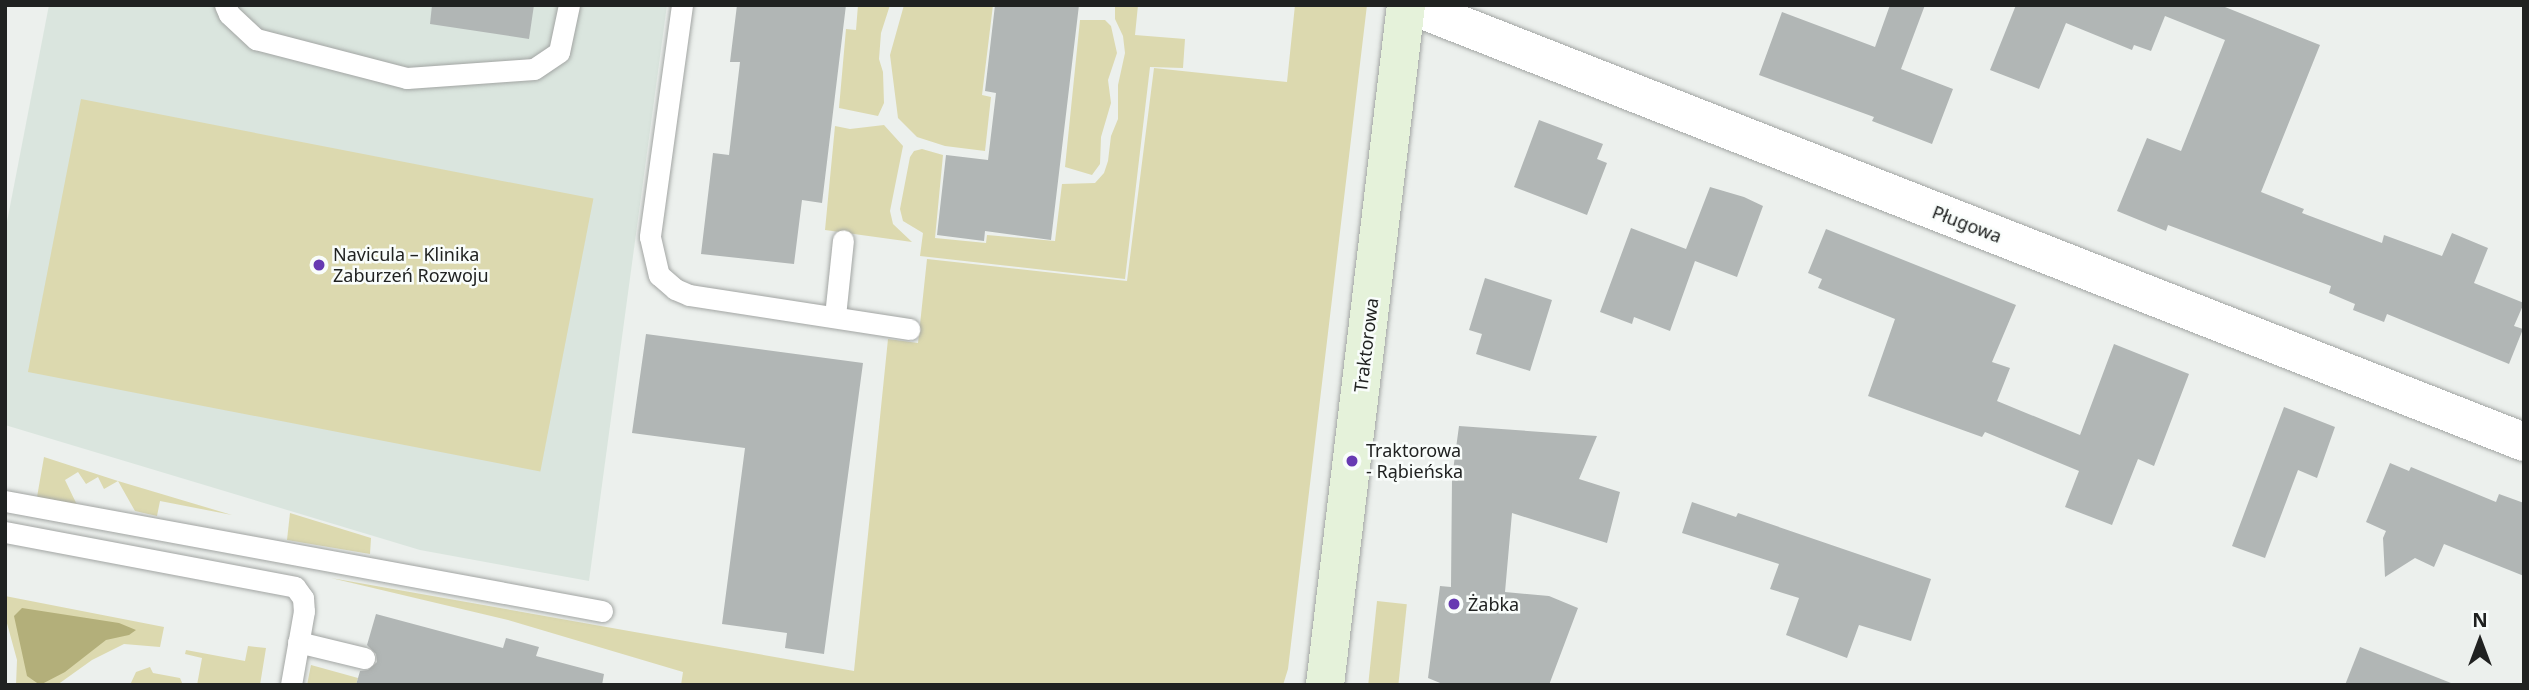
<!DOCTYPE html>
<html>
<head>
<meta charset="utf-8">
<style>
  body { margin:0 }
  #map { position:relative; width:2529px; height:690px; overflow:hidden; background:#ecf0ed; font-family:"Noto Sans",sans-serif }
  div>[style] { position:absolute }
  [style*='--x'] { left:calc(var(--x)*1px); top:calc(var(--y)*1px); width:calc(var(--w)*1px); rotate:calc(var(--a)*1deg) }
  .built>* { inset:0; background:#dae5de }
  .green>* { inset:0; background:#dcd9af; transform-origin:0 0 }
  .forest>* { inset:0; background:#b3af7a }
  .building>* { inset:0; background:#b1b6b5 }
  .roads { filter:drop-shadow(0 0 2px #a2a5a3) drop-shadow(0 0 2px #a2a5a3) }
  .service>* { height:21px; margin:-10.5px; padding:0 10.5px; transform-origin:10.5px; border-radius:10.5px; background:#fff }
  .minor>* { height:38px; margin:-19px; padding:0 19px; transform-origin:19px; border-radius:19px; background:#fff }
  .secondary>* { height:38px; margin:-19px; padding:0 19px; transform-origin:19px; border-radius:19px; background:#e5f2da }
  .dots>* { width:19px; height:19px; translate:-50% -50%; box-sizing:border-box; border:4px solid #f9fdfb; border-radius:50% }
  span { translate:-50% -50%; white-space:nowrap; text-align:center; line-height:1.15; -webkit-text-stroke:5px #f9fdfb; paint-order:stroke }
  .street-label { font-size:18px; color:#202221 }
  .poi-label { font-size:18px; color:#202221 }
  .left { translate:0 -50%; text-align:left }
  .frame { position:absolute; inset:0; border:7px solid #202221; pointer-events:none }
  .north { position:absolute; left:2445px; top:606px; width:70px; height:70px; -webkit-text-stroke:5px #f9fdfb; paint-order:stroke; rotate:0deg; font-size:19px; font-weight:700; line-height:28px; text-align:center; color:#202221 }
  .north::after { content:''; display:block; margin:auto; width:24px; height:32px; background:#202221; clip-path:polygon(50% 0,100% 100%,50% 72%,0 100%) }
</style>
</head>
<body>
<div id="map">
  <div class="built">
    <i style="clip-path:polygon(49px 5px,667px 5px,589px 581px,420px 550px,5px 425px,5px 232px)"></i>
  </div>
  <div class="green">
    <i style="clip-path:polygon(858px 5px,890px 5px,881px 33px,879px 59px,883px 72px,884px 103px,878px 116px,839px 108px,846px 29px,856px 30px)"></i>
    <i style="clip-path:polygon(904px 5px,993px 5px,982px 95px,991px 97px,985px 151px,945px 146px,917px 137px,898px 118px,890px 55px)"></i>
    <i style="clip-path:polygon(1115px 5px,1138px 5px,1135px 35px,1185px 39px,1183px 68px,1150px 67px,1125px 279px,920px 256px,923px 233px,903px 221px,900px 209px,910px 157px,914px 151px,922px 149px,943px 155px,935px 238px,986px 243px,987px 235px,1055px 241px,1062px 184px,1095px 183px,1104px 173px,1108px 161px,1111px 136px,1118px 119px,1118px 85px,1125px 53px,1123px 36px,1115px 19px)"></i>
    <i style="clip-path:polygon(1295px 5px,1367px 5px,1288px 669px,1283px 685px,681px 685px,683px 672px,508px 620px,331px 578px,854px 671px,888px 339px,918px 343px,927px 259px,1127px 281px,1154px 68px,1287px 82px)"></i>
    <i style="clip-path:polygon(1080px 20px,1105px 20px,1111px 26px,1117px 53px,1108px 80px,1111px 103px,1101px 137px,1100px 164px,1092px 175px,1065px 167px)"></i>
    <i style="left:81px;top:99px;width:522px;height:278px;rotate:11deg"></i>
    <i style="clip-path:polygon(884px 125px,903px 146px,890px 211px,893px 224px,912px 242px,825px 230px,835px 126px,850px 129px)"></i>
    <i style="clip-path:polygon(44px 457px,118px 481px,232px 515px,160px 501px,157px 516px,135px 511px,118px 481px,104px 489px,98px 477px,86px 484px,78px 472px,65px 480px,78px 507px,37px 497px)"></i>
    <i style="clip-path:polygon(290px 513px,371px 538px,370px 554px,287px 540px)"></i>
    <i style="clip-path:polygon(5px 596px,164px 627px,160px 647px,124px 644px,92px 660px,57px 685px,16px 685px,17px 660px,5px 616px)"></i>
    <i style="left:1377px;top:601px;width:30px;height:85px;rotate:6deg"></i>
    <i style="clip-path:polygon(248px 646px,266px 648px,260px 685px,197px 685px,202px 658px,185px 654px,186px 650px,245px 661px)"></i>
    <i style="clip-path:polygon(311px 665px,358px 678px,356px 685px,307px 685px)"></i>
    <i style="clip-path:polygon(150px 667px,153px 673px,180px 678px,183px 685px,130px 685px,136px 672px)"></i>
  </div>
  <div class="forest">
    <i style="clip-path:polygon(22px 608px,119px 623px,136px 630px,129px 635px,106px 640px,65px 672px,40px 685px,27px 676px,14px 616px)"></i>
  </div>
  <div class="building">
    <i style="clip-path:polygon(432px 5px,534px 5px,529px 39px,430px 24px)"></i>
    <i style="clip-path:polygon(737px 5px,846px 5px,822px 203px,802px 200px,794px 264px,701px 254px,713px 153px,729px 155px,740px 62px,730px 62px)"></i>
    <i style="clip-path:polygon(995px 5px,1079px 5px,1051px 240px,985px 231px,984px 241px,937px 235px,946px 155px,988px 160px,996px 93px,985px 91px)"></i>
    <i style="clip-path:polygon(1890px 5px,1925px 5px,1901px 69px,1953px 89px,1932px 144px,1872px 121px,1874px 117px,1759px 75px,1782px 12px,1875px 47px)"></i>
    <i style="clip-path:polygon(2016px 5px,2220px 5px,2320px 45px,2261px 192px,2304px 209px,2302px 213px,2382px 243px,2384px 235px,2442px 256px,2452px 233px,2488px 248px,2474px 283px,2524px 303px,2514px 326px,2523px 329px,2509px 364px,2387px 314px,2384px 322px,2353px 310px,2355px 304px,2329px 293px,2331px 286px,2168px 225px,2166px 231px,2117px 211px,2147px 138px,2181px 151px,2225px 40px,2165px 16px,2151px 51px,2134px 45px,2132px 50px,2066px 23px,2039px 89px,1990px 70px)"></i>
    <i style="clip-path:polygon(1539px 120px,1603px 144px,1597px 159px,1607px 163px,1587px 215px,1514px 187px)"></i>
    <i style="clip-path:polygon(1710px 187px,1744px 197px,1763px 206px,1737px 277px,1695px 261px,1670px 331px,1634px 317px,1632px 324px,1600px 312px,1631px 228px,1686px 249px)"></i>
    <i style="clip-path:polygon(1826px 229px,2016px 305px,1992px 362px,2010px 368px,1997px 401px,2080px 435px,2114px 344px,2189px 374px,2154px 466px,2138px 459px,2112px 525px,2065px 507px,2079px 471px,1985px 432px,1982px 437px,1868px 396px,1895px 319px,1818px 288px,1822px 279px,1808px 273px)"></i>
    <i style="clip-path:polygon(1485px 278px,1552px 300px,1530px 371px,1476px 354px,1482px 334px,1469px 330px)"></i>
    <i style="clip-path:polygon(646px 334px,863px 363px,824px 654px,785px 648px,787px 633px,722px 624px,745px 448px,632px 433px)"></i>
    <i style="clip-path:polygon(2284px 407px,2335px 427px,2317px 478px,2298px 470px,2265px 558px,2232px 546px)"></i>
    <i style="clip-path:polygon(1459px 426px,1597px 436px,1579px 479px,1620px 492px,1607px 543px,1512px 513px,1505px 592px,1549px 596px,1578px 608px,1549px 685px,1445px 685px,1428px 678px,1440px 586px,1451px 587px,1452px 478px)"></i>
    <i style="clip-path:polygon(2390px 463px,2409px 471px,2411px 467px,2496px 502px,2499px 494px,2524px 503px,2524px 576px,2444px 544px,2434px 567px,2415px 558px,2385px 577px,2383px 538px,2386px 531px,2366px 522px)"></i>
    <i style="clip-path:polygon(1692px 502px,1736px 517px,1738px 513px,1931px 579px,1911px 641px,1859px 625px,1847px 658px,1786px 635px,1799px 598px,1770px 589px,1779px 564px,1682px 533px)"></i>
    <i style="clip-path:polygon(376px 614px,503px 648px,506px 638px,539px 647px,536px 656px,604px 674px,602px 685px,356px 685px,360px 671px,368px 670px,377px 662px,376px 654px,367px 645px)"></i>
    <i style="clip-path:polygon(2360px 647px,2451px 683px,2450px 685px,2345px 685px)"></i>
  </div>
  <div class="roads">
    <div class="service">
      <i style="--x:225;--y:5;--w:10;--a:66"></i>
      <i style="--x:229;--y:14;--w:37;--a:43"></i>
      <i style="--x:256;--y:39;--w:156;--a:14.5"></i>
      <i style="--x:407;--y:78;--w:127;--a:-4.1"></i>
      <i style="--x:534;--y:69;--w:30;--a:-34"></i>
      <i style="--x:559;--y:52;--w:48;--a:-78"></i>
      <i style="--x:682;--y:5;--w:234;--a:97.9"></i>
      <i style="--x:650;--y:237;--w:39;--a:77"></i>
      <i style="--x:659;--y:275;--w:21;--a:41"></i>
      <i style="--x:675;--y:289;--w:15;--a:23"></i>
      <i style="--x:689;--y:295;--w:223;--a:8.8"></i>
      <i style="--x:835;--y:316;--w:76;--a:-84"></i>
      <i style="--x:5;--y:501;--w:607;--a:10.44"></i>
      <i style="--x:5;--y:532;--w:295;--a:10.7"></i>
      <i style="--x:295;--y:587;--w:14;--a:54"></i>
      <i style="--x:303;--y:598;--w:13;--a:86"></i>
      <i style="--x:304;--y:611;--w:75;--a:100"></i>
      <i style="--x:298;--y:642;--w:68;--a:13.6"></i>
    </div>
    <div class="minor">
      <i style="--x:1410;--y:5;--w:1197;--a:21.42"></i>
    </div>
    <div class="secondary">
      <i style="--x:1325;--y:685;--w:685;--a:-83.21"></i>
    </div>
  </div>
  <div class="dots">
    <i style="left:319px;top:265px;background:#673ab2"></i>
    <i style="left:1352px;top:461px;background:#673ab2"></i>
    <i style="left:1454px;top:604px;background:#673ab2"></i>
  </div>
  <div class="street-label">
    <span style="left:1967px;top:224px;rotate:21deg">Pługowa</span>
    <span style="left:1366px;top:345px;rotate:-83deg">Traktorowa</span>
  </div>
  <div class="poi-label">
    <span class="left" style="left:333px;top:265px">Navicula – Klinika<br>Zaburzeń Rozwoju</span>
    <span class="left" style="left:1366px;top:461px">Traktorowa<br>- Rąbieńska</span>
    <span class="left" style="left:1468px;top:604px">Żabka</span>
  </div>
  <div class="frame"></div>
  <div class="north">N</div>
</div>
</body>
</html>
